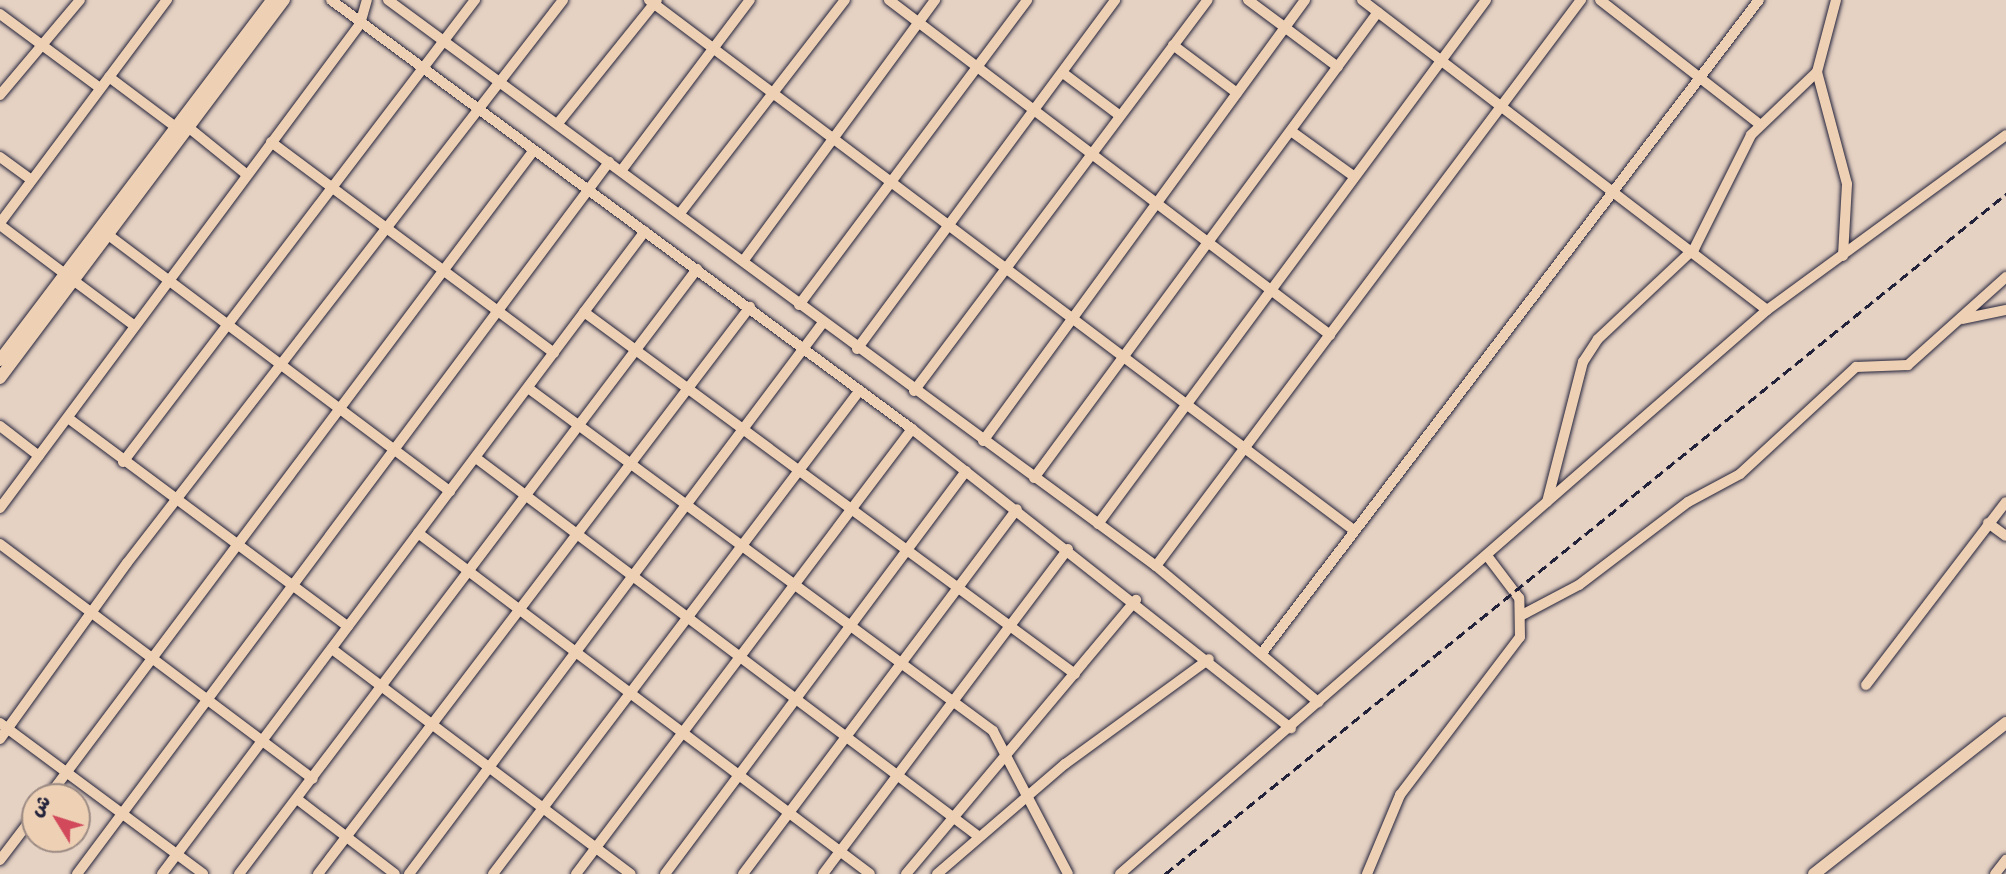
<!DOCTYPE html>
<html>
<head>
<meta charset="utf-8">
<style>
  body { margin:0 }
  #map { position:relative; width:2006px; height:874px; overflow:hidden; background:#e6d2c3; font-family:Mynerve,"Playpen Sans Arabic",sans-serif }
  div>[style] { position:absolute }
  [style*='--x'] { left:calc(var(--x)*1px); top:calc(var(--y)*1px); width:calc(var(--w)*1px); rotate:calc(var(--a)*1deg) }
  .roads { filter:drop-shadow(0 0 2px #22223b) drop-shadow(0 0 2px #22223b) }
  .minor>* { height:10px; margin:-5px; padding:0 5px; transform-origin:5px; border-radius:5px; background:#eed1b5 }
  .tertiary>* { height:12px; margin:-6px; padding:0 6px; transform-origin:6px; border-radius:6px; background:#eed1b5 }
  .rail>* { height:2.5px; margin-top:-1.25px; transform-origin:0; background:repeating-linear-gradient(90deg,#22223b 0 10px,transparent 0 15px) }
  span { translate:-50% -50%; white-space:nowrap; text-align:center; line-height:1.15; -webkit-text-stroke:5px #eed1b5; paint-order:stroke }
  .north { position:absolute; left:21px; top:783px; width:70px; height:70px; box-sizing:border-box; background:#eed1b5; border:2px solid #9c8b84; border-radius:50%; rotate:308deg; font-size:19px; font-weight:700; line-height:28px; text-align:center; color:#22223b }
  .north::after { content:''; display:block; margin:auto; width:24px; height:32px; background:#d1495b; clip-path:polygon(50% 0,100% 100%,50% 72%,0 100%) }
</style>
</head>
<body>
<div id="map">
  <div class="roads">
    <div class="minor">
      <i style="--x:331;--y:0;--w:722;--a:36.44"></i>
      <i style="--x:912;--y:429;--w:483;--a:38.3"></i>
      <i style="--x:388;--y:0;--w:954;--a:36.39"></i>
      <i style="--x:1156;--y:566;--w:212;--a:40"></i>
      <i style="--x:649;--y:0;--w:883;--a:36.95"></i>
      <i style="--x:889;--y:0;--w:554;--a:37.22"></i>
      <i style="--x:1248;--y:0;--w:112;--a:36.7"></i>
      <i style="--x:1362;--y:0;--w:510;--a:37.43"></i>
      <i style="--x:1600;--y:0;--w:202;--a:37.9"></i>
      <i style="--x:1836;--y:0;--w:74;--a:104.8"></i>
      <i style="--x:1817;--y:72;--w:116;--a:75"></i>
      <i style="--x:1847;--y:184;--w:72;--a:93.2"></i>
      <i style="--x:0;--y:14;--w:124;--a:36.5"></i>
      <i style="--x:1173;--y:45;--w:80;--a:36.9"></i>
      <i style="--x:1063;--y:73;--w:70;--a:36.9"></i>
      <i style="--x:109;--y:77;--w:85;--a:36.9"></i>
      <i style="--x:0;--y:95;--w:124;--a:-49.9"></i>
      <i style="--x:559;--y:122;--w:156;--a:-51.2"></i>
      <i style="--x:188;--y:127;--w:75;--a:39"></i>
      <i style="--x:1291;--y:131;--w:75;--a:35.8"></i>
      <i style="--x:271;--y:142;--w:353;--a:36.7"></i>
      <i style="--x:0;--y:157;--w:39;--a:36"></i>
      <i style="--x:621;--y:171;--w:214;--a:-53"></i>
      <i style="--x:681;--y:212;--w:268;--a:-52.3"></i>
      <i style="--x:0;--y:223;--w:279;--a:-53.2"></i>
      <i style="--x:0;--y:225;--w:81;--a:37"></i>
      <i style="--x:107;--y:234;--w:429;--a:36.9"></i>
      <i style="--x:744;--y:260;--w:323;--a:-53.7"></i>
      <i style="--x:73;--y:280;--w:77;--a:36.6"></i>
      <i style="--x:799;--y:305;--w:381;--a:-53.2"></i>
      <i style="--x:584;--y:312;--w:610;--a:36.4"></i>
      <i style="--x:1962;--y:319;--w:45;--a:-11.6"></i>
      <i style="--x:857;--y:349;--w:434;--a:-53.5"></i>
      <i style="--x:528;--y:388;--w:578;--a:36.41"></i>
      <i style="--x:993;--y:731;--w:161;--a:62.3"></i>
      <i style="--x:914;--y:391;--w:489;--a:-53.1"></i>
      <i style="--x:68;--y:418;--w:349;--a:36.7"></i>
      <i style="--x:0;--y:426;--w:49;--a:37.6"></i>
      <i style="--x:983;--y:441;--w:546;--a:-53.86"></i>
      <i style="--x:476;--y:458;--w:628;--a:36.98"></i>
      <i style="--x:123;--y:462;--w:581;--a:-52.7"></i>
      <i style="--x:1034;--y:478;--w:579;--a:-53.57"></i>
      <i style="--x:1547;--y:502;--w:145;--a:-75.6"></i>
      <i style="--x:1583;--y:362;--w:27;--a:-57"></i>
      <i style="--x:1598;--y:339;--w:132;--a:-43.2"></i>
      <i style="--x:1694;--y:249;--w:127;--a:-63.4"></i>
      <i style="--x:1751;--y:135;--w:91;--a:-43.7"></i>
      <i style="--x:0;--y:508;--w:603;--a:-53.36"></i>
      <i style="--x:360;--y:24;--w:25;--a:-74"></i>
      <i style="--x:1988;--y:523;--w:22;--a:36"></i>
      <i style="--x:1098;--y:524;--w:652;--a:-53.48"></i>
      <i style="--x:418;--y:533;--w:566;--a:37.03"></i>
      <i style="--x:0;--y:544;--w:391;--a:36.9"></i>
      <i style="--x:1156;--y:566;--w:708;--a:-53.1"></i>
      <i style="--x:1522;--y:615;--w:64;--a:-27.8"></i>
      <i style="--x:1579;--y:585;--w:137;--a:-37.3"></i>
      <i style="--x:1688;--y:502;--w:59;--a:-28.3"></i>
      <i style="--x:1740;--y:474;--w:158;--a:-42.7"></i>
      <i style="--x:1856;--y:367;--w:52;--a:-2.2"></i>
      <i style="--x:1908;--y:365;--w:132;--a:-41.9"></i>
      <i style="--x:332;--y:649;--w:374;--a:37"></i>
      <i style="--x:1262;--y:653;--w:821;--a:-52.73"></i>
      <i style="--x:1866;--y:685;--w:230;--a:-52.6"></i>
      <i style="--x:0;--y:723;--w:253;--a:36.6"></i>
      <i style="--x:0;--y:739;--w:217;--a:-54.2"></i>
      <i style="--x:127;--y:563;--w:712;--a:-52.24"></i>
      <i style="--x:48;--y:797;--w:809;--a:-53.09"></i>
      <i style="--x:297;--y:799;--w:123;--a:37.4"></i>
      <i style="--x:0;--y:860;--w:58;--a:-52.7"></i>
      <i style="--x:77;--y:874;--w:889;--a:-53.23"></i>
      <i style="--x:162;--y:874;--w:804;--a:-53.09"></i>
      <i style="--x:239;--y:874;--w:759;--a:-52.87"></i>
      <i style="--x:318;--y:874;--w:713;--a:-52.7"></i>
      <i style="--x:409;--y:874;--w:688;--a:-53.1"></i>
      <i style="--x:493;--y:874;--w:607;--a:-52.83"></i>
      <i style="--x:576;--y:874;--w:558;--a:-52.95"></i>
      <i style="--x:665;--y:874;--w:503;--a:-53.24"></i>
      <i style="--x:743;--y:874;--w:456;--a:-53.1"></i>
      <i style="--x:823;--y:874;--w:407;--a:-53"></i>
      <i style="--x:906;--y:874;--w:358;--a:-50"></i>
      <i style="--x:937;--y:874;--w:169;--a:-40.7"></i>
      <i style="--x:1065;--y:764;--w:178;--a:-36.1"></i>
      <i style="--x:1120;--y:874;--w:858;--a:-41.08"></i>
      <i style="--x:1767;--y:310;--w:296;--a:-36.2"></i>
      <i style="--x:1367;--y:874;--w:86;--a:-67.3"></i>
      <i style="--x:1400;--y:795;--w:198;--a:-52.8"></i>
      <i style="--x:1520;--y:637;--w:39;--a:-91"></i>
      <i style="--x:1519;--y:598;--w:51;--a:-127.1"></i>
      <i style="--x:1995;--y:874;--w:18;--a:-52"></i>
    </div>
    <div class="tertiary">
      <i style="--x:0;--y:360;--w:451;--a:-52.9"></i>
      <i style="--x:0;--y:378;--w:473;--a:-53.1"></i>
      <i style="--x:1814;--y:874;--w:244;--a:-38.2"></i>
    </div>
  </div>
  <div class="rail">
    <i style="--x:1165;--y:874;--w:1082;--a:-38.96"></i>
  </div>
  <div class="north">ش</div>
</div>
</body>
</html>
